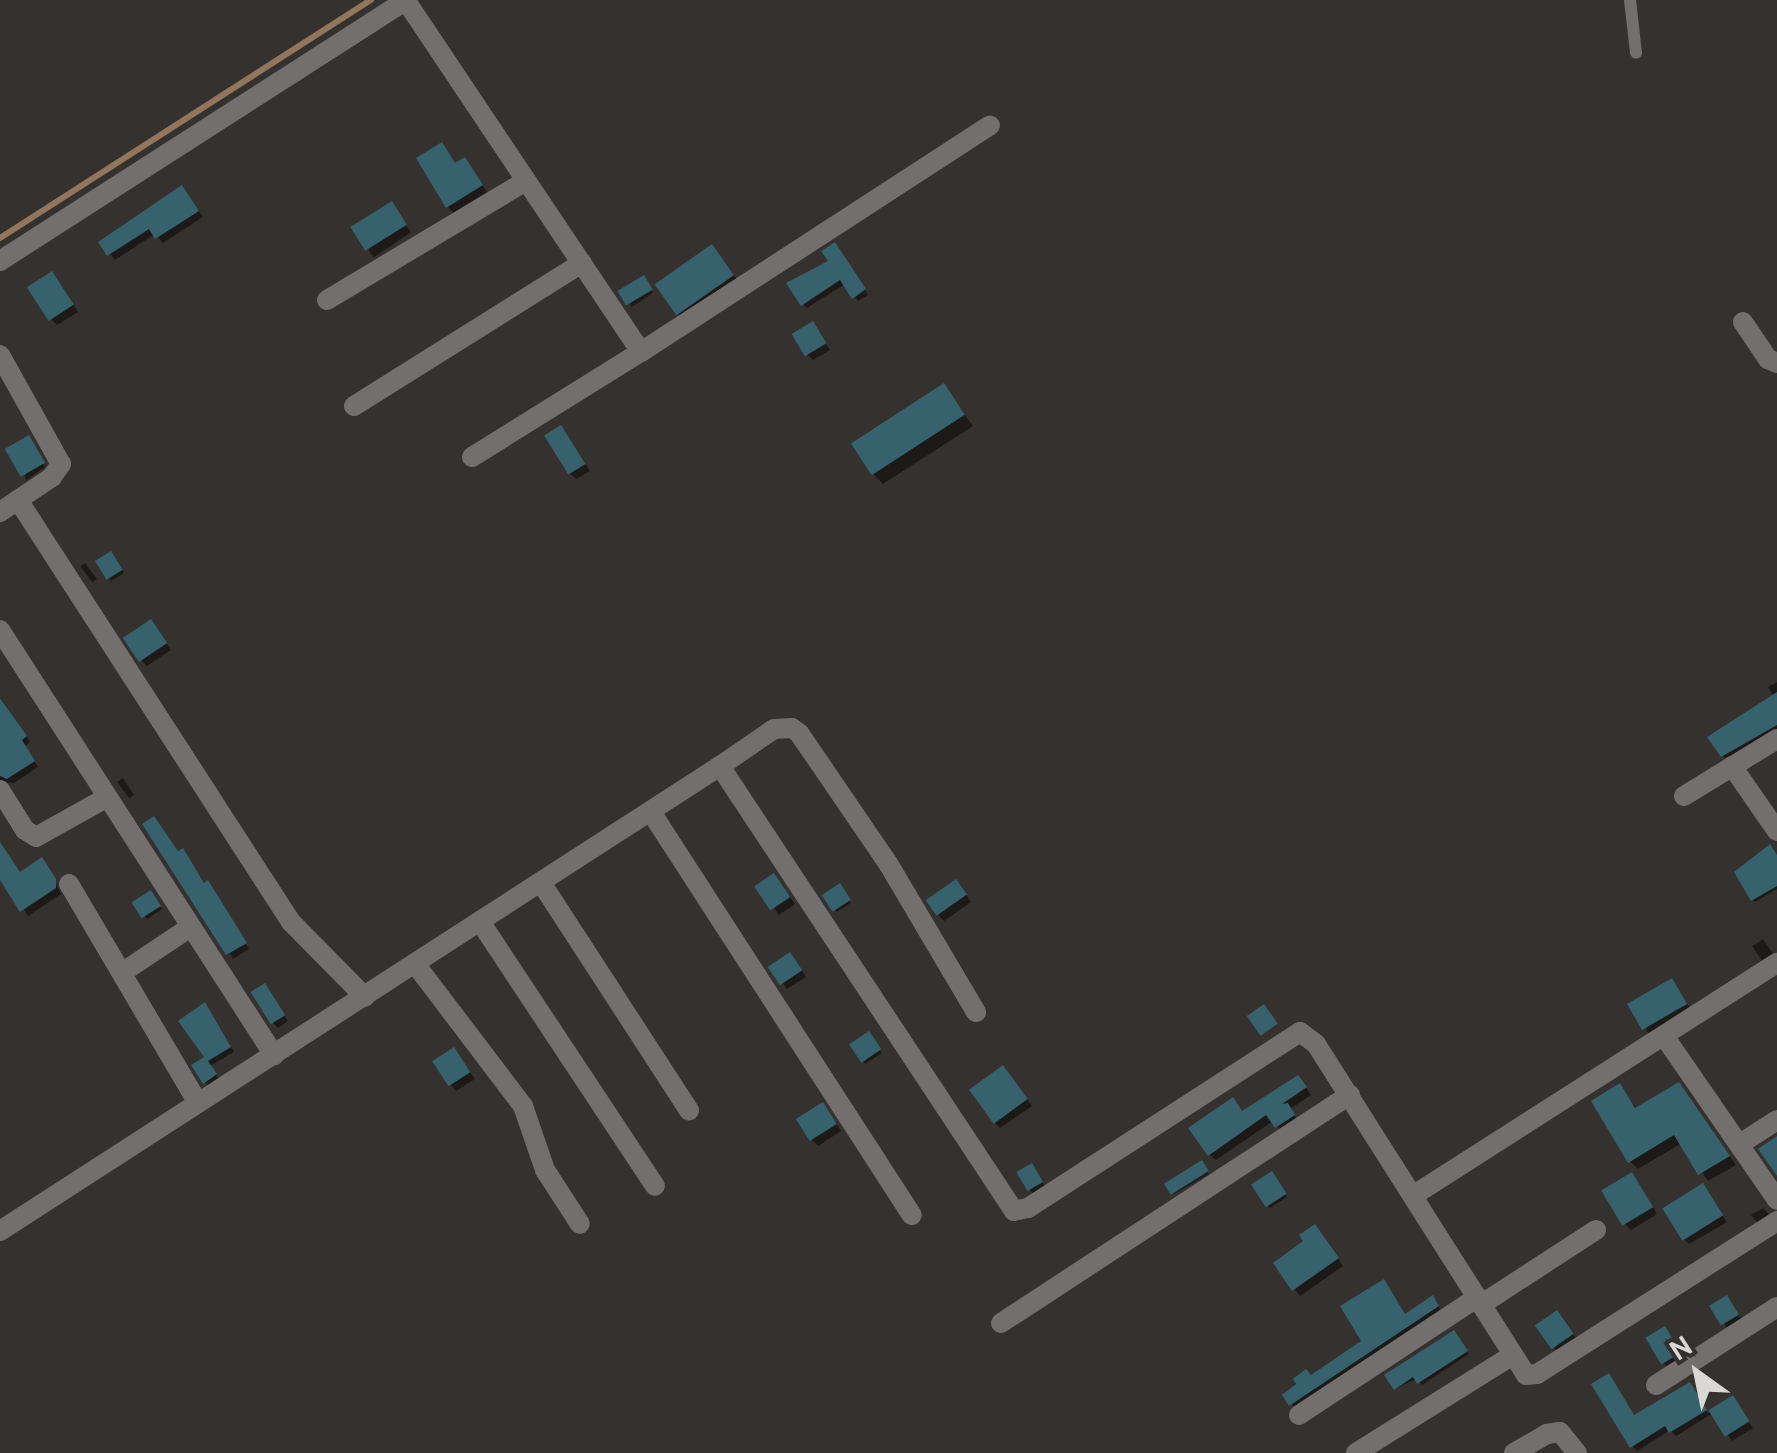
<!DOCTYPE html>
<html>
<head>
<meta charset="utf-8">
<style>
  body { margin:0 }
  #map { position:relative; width:1777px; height:1453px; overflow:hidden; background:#35312e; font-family:Cabin,sans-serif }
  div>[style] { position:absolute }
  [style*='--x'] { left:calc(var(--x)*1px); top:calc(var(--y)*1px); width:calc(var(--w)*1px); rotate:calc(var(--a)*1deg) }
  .shadow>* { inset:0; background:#0007; transform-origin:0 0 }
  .stream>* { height:6px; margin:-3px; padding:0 3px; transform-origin:3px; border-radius:3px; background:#92755d }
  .building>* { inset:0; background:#37626d; transform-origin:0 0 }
  .service>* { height:12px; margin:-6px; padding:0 6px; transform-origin:6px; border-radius:6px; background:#726f6e }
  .minor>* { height:20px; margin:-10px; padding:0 10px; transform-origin:10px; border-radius:10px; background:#726f6e }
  span { translate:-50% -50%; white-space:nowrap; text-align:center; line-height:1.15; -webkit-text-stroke:8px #35312e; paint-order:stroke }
  .north { position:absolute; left:1647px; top:1323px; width:100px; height:100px; -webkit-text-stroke:8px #35312e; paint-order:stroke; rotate:327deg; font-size:28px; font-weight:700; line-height:40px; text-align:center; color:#dad8d5 }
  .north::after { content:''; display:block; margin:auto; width:35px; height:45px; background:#dad8d5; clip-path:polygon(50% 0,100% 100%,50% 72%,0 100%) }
</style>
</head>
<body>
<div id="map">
  <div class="shadow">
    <i style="clip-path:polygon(457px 166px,471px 167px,487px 192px,454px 213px,448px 207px)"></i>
    <i style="clip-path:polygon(182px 188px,203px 217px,163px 243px,155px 234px,115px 260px,101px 242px)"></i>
    <i style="left:392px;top:204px;width:34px;height:45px;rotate:56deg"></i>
    <i style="clip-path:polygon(712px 247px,742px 286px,687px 322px,676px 312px)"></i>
    <i style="clip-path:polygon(839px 250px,868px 295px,858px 301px,845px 284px,807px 308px,803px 304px)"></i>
    <i style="clip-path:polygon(58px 280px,78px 312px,57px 325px,51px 319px)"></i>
    <i style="clip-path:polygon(646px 281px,653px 293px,632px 307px,621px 292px)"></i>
    <i style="clip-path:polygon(812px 324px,830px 350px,813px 360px,807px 354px)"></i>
    <i style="clip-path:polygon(944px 386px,973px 426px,883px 484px,873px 474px)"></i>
    <i style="clip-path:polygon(561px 428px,590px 471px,576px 479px,570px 473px)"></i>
    <i style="clip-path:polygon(31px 441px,45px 467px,27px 480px,25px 478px)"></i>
    <i style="clip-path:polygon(113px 556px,124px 573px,111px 581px,98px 562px)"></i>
    <i style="left:85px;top:563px;width:20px;height:6px;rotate:53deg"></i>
    <i style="clip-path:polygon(157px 629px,171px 650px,147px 666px,141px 660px)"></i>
    <i style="clip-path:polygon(1777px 682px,1777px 732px,1728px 761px,1723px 756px,1774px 697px,1768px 687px)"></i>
    <i style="clip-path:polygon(0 697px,30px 742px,25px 746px,38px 767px,14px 783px,0 782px)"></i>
    <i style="clip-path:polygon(123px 778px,134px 795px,129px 798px,117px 782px)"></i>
    <i style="clip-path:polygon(183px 851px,249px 949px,233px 959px,179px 854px)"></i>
    <i style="clip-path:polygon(0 853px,21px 874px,48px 866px,61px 894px,28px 916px,0 871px)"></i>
    <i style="clip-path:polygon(1777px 857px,1777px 889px,1755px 902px,1753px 900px)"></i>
    <i style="clip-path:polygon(780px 883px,795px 904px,779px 915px,758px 887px)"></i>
    <i style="clip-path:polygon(842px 888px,851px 903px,837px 912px,835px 910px)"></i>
    <i style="clip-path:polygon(962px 889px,971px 902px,944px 921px,938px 915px)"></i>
    <i style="clip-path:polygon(153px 896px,162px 909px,147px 919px,145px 917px)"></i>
    <i style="left:1763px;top:939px;width:18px;height:13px;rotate:56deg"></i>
    <i style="clip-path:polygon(796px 961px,806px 977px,787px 989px,771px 967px)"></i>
    <i style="clip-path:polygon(1671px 981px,1692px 1011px,1652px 1037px,1646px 1030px)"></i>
    <i style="clip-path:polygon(269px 991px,288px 1021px,278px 1028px,273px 1023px)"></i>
    <i style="clip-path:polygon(209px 1009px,234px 1052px,210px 1066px,219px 1079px,209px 1086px,205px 1082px)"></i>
    <i style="clip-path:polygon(871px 1037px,882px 1053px,865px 1064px,863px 1061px)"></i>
    <i style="clip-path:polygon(454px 1050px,475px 1079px,456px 1091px,450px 1084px)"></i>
    <i style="clip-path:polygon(1009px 1075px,1032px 1106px,1000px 1128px,994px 1122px)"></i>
    <i style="clip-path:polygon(1304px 1084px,1311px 1095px,1290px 1109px,1299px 1122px,1283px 1133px,1273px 1121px,1216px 1160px,1209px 1154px,1243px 1113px)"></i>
    <i style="clip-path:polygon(1620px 1086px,1637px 1109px,1686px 1093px,1736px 1165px,1708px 1181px,1682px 1143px,1638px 1169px,1630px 1161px)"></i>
    <i style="clip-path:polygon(829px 1112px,841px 1131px,818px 1146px,812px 1140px)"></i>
    <i style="clip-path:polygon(1031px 1166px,1047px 1189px,1036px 1197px,1030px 1190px)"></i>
    <i style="clip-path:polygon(1204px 1166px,1209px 1174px,1172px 1195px)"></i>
    <i style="clip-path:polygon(1274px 1177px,1287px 1197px,1270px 1208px,1268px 1206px)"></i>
    <i style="clip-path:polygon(1637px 1181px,1657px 1214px,1631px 1230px,1625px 1224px)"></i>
    <i style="clip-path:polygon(1703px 1186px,1727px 1222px,1689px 1244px,1683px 1238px)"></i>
    <i style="clip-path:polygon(1763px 1208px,1772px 1218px,1760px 1226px,1751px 1215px)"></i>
    <i style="clip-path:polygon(1321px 1233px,1343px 1266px,1300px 1296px,1294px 1289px)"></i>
    <i style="left:1727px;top:1298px;width:29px;height:17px;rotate:55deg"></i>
    <i style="clip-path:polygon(1436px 1302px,1441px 1311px,1295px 1408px,1285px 1395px,1306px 1372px,1311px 1378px,1406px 1316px)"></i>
    <i style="clip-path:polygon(1562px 1319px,1578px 1341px,1559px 1354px,1553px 1347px)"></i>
    <i style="clip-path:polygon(1456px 1335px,1469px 1354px,1422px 1385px,1417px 1379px,1396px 1388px)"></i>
    <i style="clip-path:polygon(1671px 1336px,1685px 1360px,1670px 1370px,1664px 1363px)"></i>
    <i style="clip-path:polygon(1694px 1390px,1708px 1413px,1733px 1398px,1753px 1428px,1732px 1441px,1713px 1413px,1676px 1436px,1670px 1430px,1637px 1451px,1632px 1446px)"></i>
  </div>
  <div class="stream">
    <i style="--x:0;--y:238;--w:441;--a:-32.7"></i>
  </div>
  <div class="building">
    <i style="clip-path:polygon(442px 142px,455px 163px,465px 157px,483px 185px,446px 208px,416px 158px)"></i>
    <i style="clip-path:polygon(182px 185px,199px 211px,155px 239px,149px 229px,107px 256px,98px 242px)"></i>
    <i style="left:392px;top:201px;width:28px;height:49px;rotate:58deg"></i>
    <i style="clip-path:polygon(835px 242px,866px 289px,852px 299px,840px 280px,801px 306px,786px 283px,828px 261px,821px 251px)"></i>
    <i style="left:712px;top:244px;width:38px;height:70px;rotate:55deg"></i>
    <i style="left:52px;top:271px;width:40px;height:30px;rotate:57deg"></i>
    <i style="left:644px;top:275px;width:17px;height:31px;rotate:59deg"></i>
    <i style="left:813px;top:321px;width:26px;height:25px;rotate:59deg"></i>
    <i style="left:944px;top:383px;width:38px;height:111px;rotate:57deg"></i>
    <i style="left:561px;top:425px;width:46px;height:20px;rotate:58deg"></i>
    <i style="left:29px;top:435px;width:32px;height:28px;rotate:60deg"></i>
    <i style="left:111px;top:551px;width:22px;height:19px;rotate:58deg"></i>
    <i style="left:151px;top:619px;width:29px;height:34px;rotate:56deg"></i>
    <i style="clip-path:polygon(1777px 692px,1777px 725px,1721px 757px,1707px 737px)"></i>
    <i style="clip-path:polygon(0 698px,27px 736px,22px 740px,35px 761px,7px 779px,0 776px)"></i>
    <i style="clip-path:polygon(154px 816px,178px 851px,183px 848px,204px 883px,208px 880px,247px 943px,226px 955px,142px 824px)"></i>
    <i style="clip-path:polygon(0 842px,20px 872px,42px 857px,56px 879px,56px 888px,20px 912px,0 880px)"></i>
    <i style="clip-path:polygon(1770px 844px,1777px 855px,1777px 886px,1751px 901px,1734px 872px)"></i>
    <i style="left:774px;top:873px;width:29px;height:24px;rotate:56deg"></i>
    <i style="left:956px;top:879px;width:19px;height:37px;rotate:55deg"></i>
    <i style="left:840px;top:883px;width:20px;height:22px;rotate:57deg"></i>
    <i style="left:151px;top:890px;width:19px;height:23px;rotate:58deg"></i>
    <i style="left:790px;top:952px;width:22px;height:27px;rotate:56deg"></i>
    <i style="left:1672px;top:978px;width:30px;height:52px;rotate:60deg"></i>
    <i style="left:265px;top:983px;width:38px;height:17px;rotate:58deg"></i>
    <i style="clip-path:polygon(205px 1002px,231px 1047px,208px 1061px,217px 1074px,203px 1084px,191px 1065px,204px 1057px,178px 1021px)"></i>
    <i style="left:1264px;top:1004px;width:24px;height:21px;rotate:55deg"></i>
    <i style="left:869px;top:1031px;width:22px;height:24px;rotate:56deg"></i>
    <i style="left:454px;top:1047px;width:30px;height:26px;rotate:57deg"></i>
    <i style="left:1003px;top:1065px;width:42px;height:42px;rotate:54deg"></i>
    <i style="clip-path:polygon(1298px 1075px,1307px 1087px,1282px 1104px,1288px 1103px,1295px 1115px,1275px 1128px,1266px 1115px,1208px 1156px,1188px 1128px,1233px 1097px,1242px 1111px)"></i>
    <i style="clip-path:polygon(1679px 1082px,1730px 1156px,1698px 1175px,1674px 1135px,1628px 1163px,1591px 1101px,1620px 1083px,1635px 1108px)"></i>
    <i style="left:823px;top:1102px;width:26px;height:32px;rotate:58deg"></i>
    <i style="clip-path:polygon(1777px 1136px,1777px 1176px,1758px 1149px)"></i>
    <i style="left:1202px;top:1160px;width:13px;height:45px;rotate:58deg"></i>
    <i style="left:1032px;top:1163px;width:22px;height:18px;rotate:60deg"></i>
    <i style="left:1272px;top:1171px;width:27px;height:25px;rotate:57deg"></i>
    <i style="left:1632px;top:1172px;width:41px;height:36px;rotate:59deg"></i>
    <i style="left:1703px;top:1183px;width:38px;height:48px;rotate:58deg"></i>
    <i style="clip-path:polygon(1315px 1224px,1339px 1258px,1292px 1291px,1273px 1263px,1303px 1241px,1299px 1235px)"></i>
    <i style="clip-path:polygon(1384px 1279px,1405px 1314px,1433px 1295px,1439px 1306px,1289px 1406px,1282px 1395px,1296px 1384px,1293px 1379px,1306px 1369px,1311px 1375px,1361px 1341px,1340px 1306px)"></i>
    <i style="left:1727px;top:1295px;width:23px;height:21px;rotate:59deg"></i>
    <i style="left:1557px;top:1310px;width:29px;height:27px;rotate:55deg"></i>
    <i style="left:1665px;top:1326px;width:31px;height:23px;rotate:59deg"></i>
    <i style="clip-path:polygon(1454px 1330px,1468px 1351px,1417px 1384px,1413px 1377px,1394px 1390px,1384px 1375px)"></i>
    <i style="clip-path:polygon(1609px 1373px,1634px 1415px,1690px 1382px,1707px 1410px,1669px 1433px,1665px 1426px,1630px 1448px,1591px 1384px)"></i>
    <i style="left:1733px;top:1395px;width:31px;height:29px;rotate:58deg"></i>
  </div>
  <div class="service">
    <i style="--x:1630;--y:0;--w:53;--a:83.5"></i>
  </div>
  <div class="minor">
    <i style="--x:406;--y:1;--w:422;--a:56.2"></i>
    <i style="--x:641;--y:352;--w:416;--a:-33"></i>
    <i style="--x:0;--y:261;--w:483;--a:-32.7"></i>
    <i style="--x:327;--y:300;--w:232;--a:-30.9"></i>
    <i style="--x:1743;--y:322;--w:45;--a:56"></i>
    <i style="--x:1768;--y:359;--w:10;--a:24"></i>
    <i style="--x:0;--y:355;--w:125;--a:60.8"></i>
    <i style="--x:61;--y:464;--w:16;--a:125"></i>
    <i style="--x:52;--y:477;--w:63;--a:146.1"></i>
    <i style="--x:354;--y:406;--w:269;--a:-32.1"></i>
    <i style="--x:472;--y:457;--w:199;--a:-31.9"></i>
    <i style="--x:18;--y:500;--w:503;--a:57.1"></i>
    <i style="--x:291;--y:922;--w:105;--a:45.4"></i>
    <i style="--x:0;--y:630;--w:506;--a:57.19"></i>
    <i style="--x:720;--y:766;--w:65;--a:-34.4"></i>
    <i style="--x:774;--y:729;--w:18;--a:-3"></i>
    <i style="--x:792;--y:728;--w:9;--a:36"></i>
    <i style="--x:799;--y:733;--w:160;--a:55.7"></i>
    <i style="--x:889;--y:865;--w:171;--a:59.4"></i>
    <i style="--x:1732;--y:766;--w:79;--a:55.3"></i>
    <i style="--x:0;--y:790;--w:47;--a:58"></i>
    <i style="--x:25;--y:830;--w:13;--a:32"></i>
    <i style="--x:36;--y:837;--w:80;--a:-29.1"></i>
    <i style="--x:1684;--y:796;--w:109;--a:-31.5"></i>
    <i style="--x:651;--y:812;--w:480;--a:57.1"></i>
    <i style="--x:69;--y:884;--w:254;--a:59.5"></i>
    <i style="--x:542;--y:884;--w:270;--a:57"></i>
    <i style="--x:481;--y:923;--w:315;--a:56.5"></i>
    <i style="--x:416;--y:965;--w:177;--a:52.8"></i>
    <i style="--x:523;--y:1106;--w:68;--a:71"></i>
    <i style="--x:545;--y:1170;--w:64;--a:57.1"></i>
    <i style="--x:123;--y:972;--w:79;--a:-33.7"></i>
    <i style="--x:1664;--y:1036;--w:199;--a:55.4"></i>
    <i style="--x:1740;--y:1144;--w:44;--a:-33"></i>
    <i style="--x:1414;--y:1195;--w:431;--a:-32.6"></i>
    <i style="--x:0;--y:1231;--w:857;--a:-32.86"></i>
    <i style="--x:720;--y:766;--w:533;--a:56.55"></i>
    <i style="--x:1014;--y:1211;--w:14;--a:-12"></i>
    <i style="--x:1028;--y:1208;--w:324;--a:-32.9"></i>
    <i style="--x:1300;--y:1032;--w:20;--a:37"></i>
    <i style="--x:1316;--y:1044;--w:392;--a:57.6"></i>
    <i style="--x:1526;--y:1375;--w:11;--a:-5"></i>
    <i style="--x:1537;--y:1374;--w:285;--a:-32.5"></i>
    <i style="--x:1482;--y:1304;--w:136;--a:-33"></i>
    <i style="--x:1001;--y:1323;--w:417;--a:-33.2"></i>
    <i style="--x:1656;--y:1385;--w:144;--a:-32.8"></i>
    <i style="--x:1299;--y:1415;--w:214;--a:-33.4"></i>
    <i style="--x:1356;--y:1453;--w:185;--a:-32"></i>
    <i style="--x:1514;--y:1453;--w:38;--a:-30"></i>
    <i style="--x:1547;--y:1434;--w:13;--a:-9"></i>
    <i style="--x:1560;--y:1432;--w:27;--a:51"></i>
  </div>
  <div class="north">N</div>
</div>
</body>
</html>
